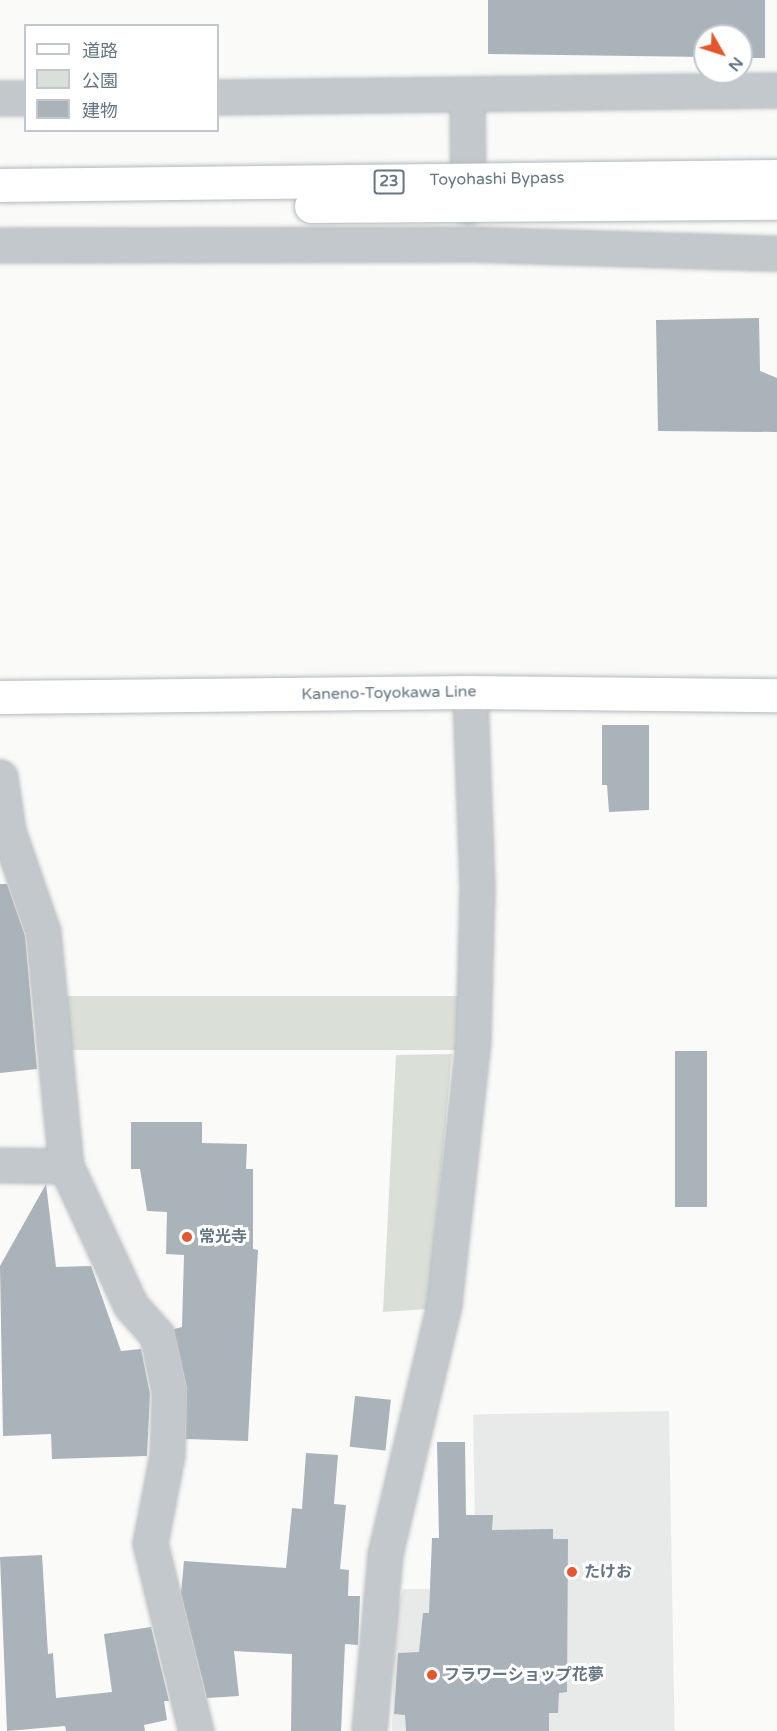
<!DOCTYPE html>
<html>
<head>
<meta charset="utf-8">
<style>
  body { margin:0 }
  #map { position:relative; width:777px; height:1731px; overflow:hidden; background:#fafaf8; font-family:"Varela Round","Noto Sans JP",sans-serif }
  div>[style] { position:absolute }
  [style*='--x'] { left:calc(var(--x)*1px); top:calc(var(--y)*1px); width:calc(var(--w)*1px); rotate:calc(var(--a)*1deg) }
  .built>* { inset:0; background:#e8e9e9; transform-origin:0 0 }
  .green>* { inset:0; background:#dadfd7; transform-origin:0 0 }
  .building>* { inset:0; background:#aab3b9; transform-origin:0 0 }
  .roads { filter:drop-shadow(0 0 2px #b5babe) drop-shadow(0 0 2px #b5babe) }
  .minor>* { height:33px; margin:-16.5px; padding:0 16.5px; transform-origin:16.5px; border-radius:16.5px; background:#c3c8cc }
  .major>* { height:33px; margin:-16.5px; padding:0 16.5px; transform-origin:16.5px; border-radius:16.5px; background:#fff }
  .bridges { filter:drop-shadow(0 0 2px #b4b9bd) drop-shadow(0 0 2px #b4b9bd) }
  .highway-bridge>* { height:33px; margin:-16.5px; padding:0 16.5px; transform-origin:16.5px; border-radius:16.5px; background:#fff }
  .dots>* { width:16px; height:16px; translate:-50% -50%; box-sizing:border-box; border:3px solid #fff; border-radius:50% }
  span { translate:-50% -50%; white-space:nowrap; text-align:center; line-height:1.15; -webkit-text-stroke:6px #fff; paint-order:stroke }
  .shield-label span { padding:2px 4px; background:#fff; border:2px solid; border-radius:4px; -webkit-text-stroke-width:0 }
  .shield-label { font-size:15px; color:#657683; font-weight:700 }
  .street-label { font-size:16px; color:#657683 }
  .poi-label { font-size:16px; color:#657683; font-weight:700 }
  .left { translate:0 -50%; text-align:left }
  .legend { position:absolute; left:24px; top:24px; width:195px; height:108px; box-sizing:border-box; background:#fff; border:2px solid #c1c8cd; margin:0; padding:8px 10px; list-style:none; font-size:18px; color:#657683 }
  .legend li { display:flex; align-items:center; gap:12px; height:30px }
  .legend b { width:30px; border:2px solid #c1c8cd }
  .north { position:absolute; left:693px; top:24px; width:60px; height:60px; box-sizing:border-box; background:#fff; border:2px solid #c1c8cd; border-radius:50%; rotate:129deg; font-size:16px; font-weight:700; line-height:24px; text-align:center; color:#657683 }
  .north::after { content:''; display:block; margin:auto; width:21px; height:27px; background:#e4572e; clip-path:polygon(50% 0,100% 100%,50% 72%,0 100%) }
</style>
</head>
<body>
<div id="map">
  <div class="built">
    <i style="left:669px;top:1411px;width:320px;height:196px;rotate:89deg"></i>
    <i style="clip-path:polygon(403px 1589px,470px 1589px,471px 1731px,392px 1731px,395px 1618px)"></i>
  </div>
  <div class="green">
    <i style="left:459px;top:996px;width:54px;height:394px;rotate:90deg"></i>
    <i style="clip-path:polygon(452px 1054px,428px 1309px,383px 1312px,396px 1055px)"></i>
  </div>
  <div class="building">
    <i style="clip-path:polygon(488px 0,765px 0,765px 58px,741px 58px,741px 36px,705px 36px,705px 57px,488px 54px)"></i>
    <i style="clip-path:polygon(759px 318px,760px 371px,777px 378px,777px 432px,658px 431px,656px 320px)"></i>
    <i style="clip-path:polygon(602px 725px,649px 725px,649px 810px,609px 812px,607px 785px,602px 785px)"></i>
    <i style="clip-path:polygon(0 884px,7px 884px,25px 936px,37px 1069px,0 1073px)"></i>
    <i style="left:707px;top:1051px;width:156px;height:32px;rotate:90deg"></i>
    <i style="clip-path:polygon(131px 1122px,202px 1122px,202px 1143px,247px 1144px,246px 1169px,253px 1169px,253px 1249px,258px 1250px,248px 1441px,186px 1439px,187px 1388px,174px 1329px,182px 1327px,184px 1255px,166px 1254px,167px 1212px,147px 1211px,140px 1169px,131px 1169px)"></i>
    <i style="clip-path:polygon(46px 1184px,56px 1267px,91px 1266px,121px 1351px,141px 1349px,150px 1394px,147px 1456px,52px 1459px,51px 1434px,3px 1436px,0 1266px)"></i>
    <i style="left:355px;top:1396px;width:36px;height:51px;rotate:6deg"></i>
    <i style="clip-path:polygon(437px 1442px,465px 1442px,466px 1515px,493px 1515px,492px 1530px,553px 1529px,553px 1539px,568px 1539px,567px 1692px,559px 1693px,558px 1713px,549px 1713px,549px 1731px,406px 1731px,405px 1715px,394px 1714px,398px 1653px,419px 1652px,423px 1613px,429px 1613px,432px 1538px,439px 1538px)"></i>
    <i style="clip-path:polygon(306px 1453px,338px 1455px,334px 1504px,346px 1505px,340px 1569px,349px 1570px,348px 1596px,360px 1596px,358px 1645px,345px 1644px,341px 1731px,291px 1731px,292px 1654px,234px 1651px,239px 1696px,207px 1698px,181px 1593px,184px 1561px,286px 1568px,292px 1508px,302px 1509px)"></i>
    <i style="clip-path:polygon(42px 1555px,48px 1654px,53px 1653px,56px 1698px,112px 1692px,104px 1634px,151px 1627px,169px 1701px,164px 1701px,167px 1720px,144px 1725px,145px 1731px,66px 1731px,65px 1726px,7px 1731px,0 1557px)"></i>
  </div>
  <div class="roads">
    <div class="minor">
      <i style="--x:467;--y:95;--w:111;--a:89.5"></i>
      <i style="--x:218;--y:97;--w:559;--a:-0.72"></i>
      <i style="--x:0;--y:98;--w:26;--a:0"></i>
      <i style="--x:0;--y:245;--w:468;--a:-0.1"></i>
      <i style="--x:468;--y:244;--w:309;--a:1.7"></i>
      <i style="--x:0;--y:777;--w:55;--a:81.6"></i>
      <i style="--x:8;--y:831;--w:107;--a:70.9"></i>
      <i style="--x:43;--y:932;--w:235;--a:84.4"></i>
      <i style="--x:66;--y:1166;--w:154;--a:65.1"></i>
      <i style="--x:131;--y:1306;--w:39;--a:48"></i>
      <i style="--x:157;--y:1335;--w:58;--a:78.1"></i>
      <i style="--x:169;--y:1392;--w:63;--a:91.8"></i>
      <i style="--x:167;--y:1455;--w:90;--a:100.9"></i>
      <i style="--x:150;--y:1543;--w:194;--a:76.3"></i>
      <i style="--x:0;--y:1165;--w:66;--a:0.9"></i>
      <i style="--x:369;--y:1731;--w:178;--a:-84.8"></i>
      <i style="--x:385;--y:1554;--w:257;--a:-76.7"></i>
      <i style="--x:444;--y:1304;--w:266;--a:-83.7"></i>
      <i style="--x:473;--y:1040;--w:153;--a:-88.5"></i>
      <i style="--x:477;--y:887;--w:195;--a:-92.1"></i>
    </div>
    <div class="major">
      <i style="--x:0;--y:697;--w:470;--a:-0.6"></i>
      <i style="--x:470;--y:692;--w:307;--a:0.6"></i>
    </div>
  </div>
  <div class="bridges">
    <div class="highway-bridge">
      <i style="--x:0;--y:185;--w:777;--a:-0.66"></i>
      <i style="--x:311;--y:206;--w:466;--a:-0.4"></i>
    </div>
  </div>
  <div class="dots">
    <i style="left:187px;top:1237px;background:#e4572e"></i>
    <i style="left:572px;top:1572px;background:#e4572e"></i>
    <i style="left:432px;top:1675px;background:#e4572e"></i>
  </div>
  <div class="shield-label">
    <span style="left:389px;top:182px">23</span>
  </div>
  <div class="street-label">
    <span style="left:497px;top:179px;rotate:-1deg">Toyohashi Bypass</span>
    <span style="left:389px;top:693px;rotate:-1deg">Kaneno-Toyokawa Line</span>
  </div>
  <div class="poi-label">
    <span class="left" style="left:199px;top:1237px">常光寺</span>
    <span class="left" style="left:584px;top:1572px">たけお</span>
    <span class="left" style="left:444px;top:1675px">フラワーショップ花夢</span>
  </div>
  <ul class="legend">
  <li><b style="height:8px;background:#fff"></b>道路</li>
  <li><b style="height:16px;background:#dadfd7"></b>公園</li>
  <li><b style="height:16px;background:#aab3b9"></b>建物</li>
  </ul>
  <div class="north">N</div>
</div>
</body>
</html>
